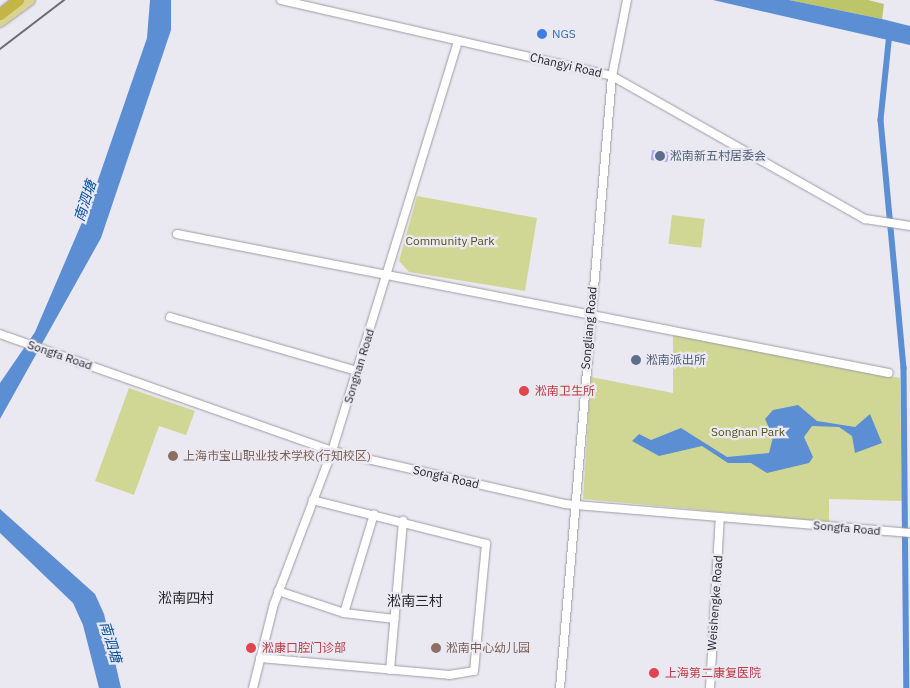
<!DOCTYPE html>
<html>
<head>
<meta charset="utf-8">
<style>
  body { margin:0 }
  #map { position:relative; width:910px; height:688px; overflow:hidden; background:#eae9f2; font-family:"IBM Plex Sans","Noto Sans SC",sans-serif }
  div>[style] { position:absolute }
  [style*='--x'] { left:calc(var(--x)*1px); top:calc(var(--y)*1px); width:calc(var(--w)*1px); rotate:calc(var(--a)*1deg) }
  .green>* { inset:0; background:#d0d795; transform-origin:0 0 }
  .forest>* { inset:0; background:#bcc567 }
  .water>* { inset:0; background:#5b8ed3 }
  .canal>* { height:5.5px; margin:-2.75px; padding:0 2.75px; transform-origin:2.75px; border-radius:2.75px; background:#5b8ed3 }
  .building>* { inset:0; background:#ada6fa; transform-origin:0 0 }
  .roads { filter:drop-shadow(0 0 1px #9c9ca3) drop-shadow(0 0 1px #9c9ca3) }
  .minor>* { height:8px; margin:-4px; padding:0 4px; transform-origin:4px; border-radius:4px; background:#fff }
  .major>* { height:10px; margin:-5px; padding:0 5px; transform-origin:5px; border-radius:5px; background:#dbd390 }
  .highway>* { height:11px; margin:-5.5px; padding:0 5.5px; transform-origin:5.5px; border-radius:5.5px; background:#c3b646 }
  .rail>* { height:2px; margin:-1px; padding:0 1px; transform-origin:1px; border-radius:1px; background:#6d6c72 }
  .dots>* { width:14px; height:14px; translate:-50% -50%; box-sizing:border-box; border:2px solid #eae9f2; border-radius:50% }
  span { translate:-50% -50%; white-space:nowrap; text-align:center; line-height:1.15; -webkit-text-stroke:4.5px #eae9f2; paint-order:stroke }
  .shop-label { font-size:12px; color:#366cbe }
  .left { translate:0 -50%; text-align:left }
  .street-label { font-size:12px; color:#262629 }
  .service-label { font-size:12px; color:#4e5e75 }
  .park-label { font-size:12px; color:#525711 }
  .health-label { font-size:12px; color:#be3a42 }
  .education-label { font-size:12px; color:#785e54 }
  .water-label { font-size:14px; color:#0650a2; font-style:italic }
  .neighbourhood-label { font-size:14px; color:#262629 }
</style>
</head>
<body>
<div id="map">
  <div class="green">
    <i style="clip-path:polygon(417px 196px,537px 218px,525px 291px,409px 272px,399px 261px)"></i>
    <i style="left:672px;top:215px;width:33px;height:29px;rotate:7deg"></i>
    <i style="clip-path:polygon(673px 334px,900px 378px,902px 501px,829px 499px,829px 522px,583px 499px,591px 377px,673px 393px)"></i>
    <i style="clip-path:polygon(129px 388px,195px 411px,186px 435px,159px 426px,134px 495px,95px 481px)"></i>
  </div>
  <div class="forest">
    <i style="clip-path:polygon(789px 0,868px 0,884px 4px,882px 19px)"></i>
  </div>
  <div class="water">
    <i style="clip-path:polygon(150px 0,171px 0,171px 30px,101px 238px,0 419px,0 383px,35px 332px,89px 206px,147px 38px)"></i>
    <i style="clip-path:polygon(713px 0,789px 0,882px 19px,910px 26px,910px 45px)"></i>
    <i style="clip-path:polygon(798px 405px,817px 421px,855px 427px,870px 414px,882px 443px,855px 453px,852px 436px,839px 427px,812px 426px,804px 437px,813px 457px,809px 463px,767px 473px,751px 463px,728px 463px,702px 446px,659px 456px,632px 441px,639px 434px,651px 440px,681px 428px,727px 457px,769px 453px,773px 437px,765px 419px,773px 410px)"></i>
    <i style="clip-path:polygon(0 509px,95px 594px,104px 614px,121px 688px,99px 688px,83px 625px,73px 603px,0 533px)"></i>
  </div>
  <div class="canal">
    <i style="--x:890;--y:33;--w:87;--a:95.9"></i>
    <i style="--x:881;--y:120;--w:249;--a:84.7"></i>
    <i style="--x:904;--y:368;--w:320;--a:89.5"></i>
  </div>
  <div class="building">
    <i style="left:652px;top:150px;width:17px;height:10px;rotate:7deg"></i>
  </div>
  <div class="roads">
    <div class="minor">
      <i style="--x:281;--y:0;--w:340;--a:12.9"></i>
      <i style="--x:612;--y:76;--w:291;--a:29.5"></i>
      <i style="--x:865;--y:219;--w:46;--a:8.8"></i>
      <i style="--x:177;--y:234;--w:725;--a:11.05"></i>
      <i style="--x:170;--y:317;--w:195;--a:16.1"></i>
      <i style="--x:0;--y:334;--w:352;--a:19.4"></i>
      <i style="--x:332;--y:451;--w:239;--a:12.8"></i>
      <i style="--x:565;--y:504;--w:346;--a:4.8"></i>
      <i style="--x:278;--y:591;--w:70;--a:18.4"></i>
      <i style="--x:344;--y:613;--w:103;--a:-73.1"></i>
      <i style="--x:344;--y:613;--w:51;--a:6.7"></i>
      <i style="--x:260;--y:658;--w:190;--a:5.1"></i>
      <i style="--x:449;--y:675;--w:25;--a:-9"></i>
      <i style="--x:474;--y:671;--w:128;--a:-84.6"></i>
      <i style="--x:486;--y:544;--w:179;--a:-165.8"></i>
      <i style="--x:390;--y:670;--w:150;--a:-85"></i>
      <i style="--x:253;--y:688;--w:87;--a:-76"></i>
      <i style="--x:274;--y:604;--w:164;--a:-69.2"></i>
      <i style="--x:332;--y:451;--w:429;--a:-72.9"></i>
      <i style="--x:560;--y:688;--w:614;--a:-85.14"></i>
      <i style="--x:612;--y:76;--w:77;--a:-78.8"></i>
      <i style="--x:710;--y:688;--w:171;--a:-86.7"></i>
    </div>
    <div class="major">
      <i style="--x:0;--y:22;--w:37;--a:-36"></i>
    </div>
    <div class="highway">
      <i style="--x:0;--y:14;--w:23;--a:-38"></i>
    </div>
  </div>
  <div class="rail">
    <i style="--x:0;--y:49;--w:81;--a:-37.4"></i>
  </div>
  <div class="dots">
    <i style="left:542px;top:34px;background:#3f7fe0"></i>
    <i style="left:660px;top:156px;background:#5c6f8a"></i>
    <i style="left:636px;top:360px;background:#5c6f8a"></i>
    <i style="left:524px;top:391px;background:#e0444e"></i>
    <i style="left:173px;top:456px;background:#8d6e63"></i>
    <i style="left:251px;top:648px;background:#e0444e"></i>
    <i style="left:436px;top:648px;background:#8d6e63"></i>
    <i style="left:654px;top:673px;background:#e0444e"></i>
  </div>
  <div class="shop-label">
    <span class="left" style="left:552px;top:34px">NGS</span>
  </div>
  <div class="street-label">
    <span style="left:566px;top:65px;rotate:13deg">Changyi Road</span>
    <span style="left:589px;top:328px;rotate:-85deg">Songliang Road</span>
    <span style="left:60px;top:355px;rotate:19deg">Songfa Road</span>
    <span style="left:359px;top:366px;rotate:-73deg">Songnan Road</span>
    <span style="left:446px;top:477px;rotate:13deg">Songfa Road</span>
    <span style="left:847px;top:528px;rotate:5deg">Songfa Road</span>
    <span style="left:715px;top:603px;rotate:-86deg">Weishengke Road</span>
  </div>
  <div class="service-label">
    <span class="left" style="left:670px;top:156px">淞南新五村居委会</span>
    <span class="left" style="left:646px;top:360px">淞南派出所</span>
  </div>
  <div class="park-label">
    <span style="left:450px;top:241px">Community Park</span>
    <span style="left:748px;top:432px">Songnan Park</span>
  </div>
  <div class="health-label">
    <span class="left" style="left:535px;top:391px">淞南卫生所</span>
    <span class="left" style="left:262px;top:648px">淞康口腔门诊部</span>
    <span class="left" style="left:665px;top:673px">上海第二康复医院</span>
  </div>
  <div class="education-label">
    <span class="left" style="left:183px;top:456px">上海市宝山职业技术学校(行知校区)</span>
    <span class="left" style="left:446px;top:648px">淞南中心幼儿园</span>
  </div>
  <div class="water-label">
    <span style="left:85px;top:201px;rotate:-72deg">南泗塘</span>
    <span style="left:111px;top:642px;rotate:73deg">南泗塘</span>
  </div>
  <div class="neighbourhood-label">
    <span style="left:186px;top:598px">淞南四村</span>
    <span style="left:415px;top:601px">淞南三村</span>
  </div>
</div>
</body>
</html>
